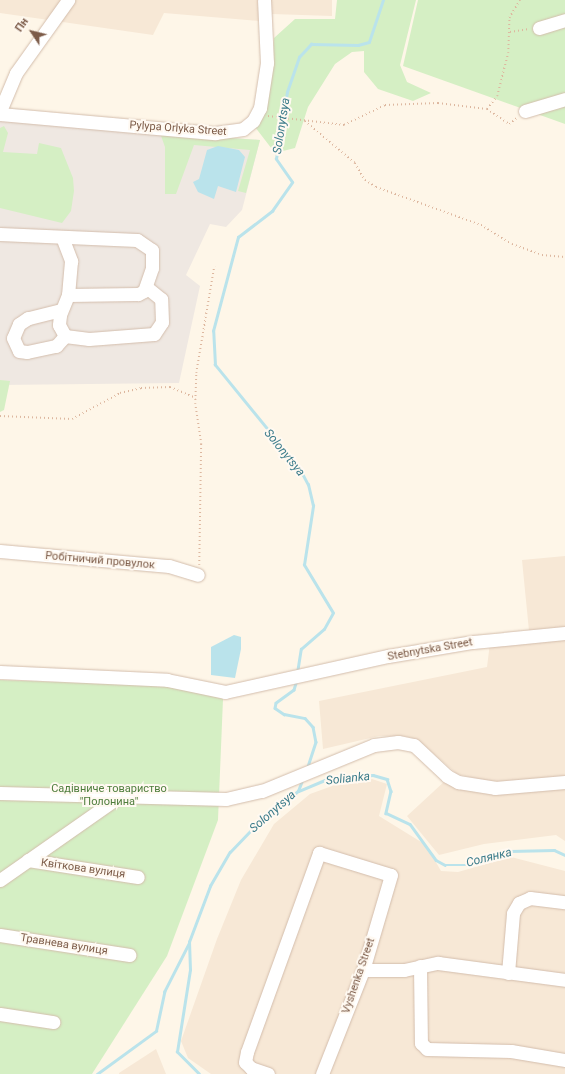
<!DOCTYPE html>
<html>
<head>
<meta charset="utf-8">
<style>
  body { margin:0 }
  #map { position:relative; width:565px; height:1074px; overflow:hidden; background:#fef6e8; font-family:Roboto,sans-serif }
  div>[style] { position:absolute }
  [style*='--x'] { left:calc(var(--x)*1px); top:calc(var(--y)*1px); width:calc(var(--w)*1px); rotate:calc(var(--a)*1deg) }
  .residential>* { inset:0; background:#f7e8d6 }
  .industrial>* { inset:0; background:#efe8e2 }
  .green>* { inset:0; background:#d5efc4 }
  .water>* { inset:0; background:#bae3eb }
  .stream>* { height:2.5px; margin:-1.25px; padding:0 1.25px; transform-origin:1.25px; border-radius:1.25px; background:#bae3eb }
  .path>* { height:1.5px; margin-top:-0.75px; transform-origin:0; background:repeating-linear-gradient(90deg,#ddb79f 0 1px,transparent 0 4px) }
  .roads { filter:drop-shadow(0 0 1px #d3bdac) drop-shadow(0 0 1px #d3bdac) }
  .minor>* { height:13px; margin:-6.5px; padding:0 6.5px; transform-origin:6.5px; border-radius:6.5px; background:#fff }
  span { translate:-50% -50%; white-space:nowrap; text-align:center; line-height:1.15; -webkit-text-stroke:4px #fff9f1; paint-order:stroke }
  .street-label { font-size:11px; color:#7c5b48 }
  .park-label { font-size:11px; color:#4e7d3c }
  .water-label { font-size:12px; color:#3c7c8b; font-style:italic }
  .north { position:absolute; left:12px; top:12px; width:40px; height:40px; -webkit-text-stroke:3px #fff9f1; paint-order:stroke; rotate:305deg; font-size:11px; font-weight:700; line-height:16px; text-align:center; color:#7c5b48 }
  .north::after { content:''; display:block; margin:auto; width:14px; height:18px; background:#7c5b48; clip-path:polygon(50% 0,100% 100%,50% 72%,0 100%) }
</style>
</head>
<body>
<div id="map">
  <div class="residential">
    <i style="clip-path:polygon(0 0,258px 0,260px 21px,164px 13px,153px 35px,0 13px)"></i>
    <i style="clip-path:polygon(271px 0,332px 0,332px 16px,272px 14px)"></i>
    <i style="clip-path:polygon(565px 556px,565px 776px,497px 782px,478px 779px,457px 774px,417px 739px,403px 736px,379px 736px,323px 749px,319px 701px,487px 667px,490px 643px,529px 631px,522px 560px)"></i>
    <i style="clip-path:polygon(372px 779px,387px 784px,379px 816px,426px 845px,441px 871px,458px 872px,511px 857px,565px 871px,565px 1074px,211px 1074px,188px 1058px,181px 1041px,217px 939px,241px 880px,274px 824px,310px 794px,335px 785px)"></i>
    <i style="clip-path:polygon(446px 780px,565px 786px,565px 841px,556px 835px,484px 844px,439px 855px,407px 816px)"></i>
    <i style="clip-path:polygon(156px 1049px,166px 1074px,119px 1074px,119px 1073px)"></i>
  </div>
  <div class="industrial">
    <i style="clip-path:polygon(0 121px,260px 140px,242px 210px,226px 227px,210px 224px,186px 275px,200px 286px,179px 383px,0 385px)"></i>
  </div>
  <div class="green">
    <i style="clip-path:polygon(337px 0,416px 0,400px 65px,407px 82px,431px 93px,413px 101px,378px 89px,364px 72px,364px 51px,352px 52px,335px 64px,308px 107px,295px 148px,275px 153px,255px 127px,272px 64px,274px 38px,295px 19px,335px 19px)"></i>
    <i style="clip-path:polygon(418px 0,565px 0,565px 124px,403px 66px)"></i>
    <i style="clip-path:polygon(4px 126px,8px 133px,3px 152px,37px 154px,39px 143px,61px 148px,73px 178px,74px 191px,71px 211px,62px 223px,0 208px,0 128px)"></i>
    <i style="clip-path:polygon(160px 133px,260px 140px,246px 193px,238px 191px,250px 150px,194px 145px,176px 194px,165px 194px,165px 147px)"></i>
    <i style="clip-path:polygon(0 380px,10px 381px,4px 410px,0 412px)"></i>
    <i style="clip-path:polygon(0 680px,174px 686px,223px 699px,218px 820px,167px 956px,92px 1074px,0 1074px)"></i>
  </div>
  <div class="water">
    <i style="clip-path:polygon(218px 146px,239px 150px,245px 157px,236px 192px,218px 186px,214px 199px,198px 192px,193px 182px,199px 179px,207px 150px)"></i>
    <i style="clip-path:polygon(234px 635px,241px 637px,241px 649px,235px 678px,211px 675px,211px 647px)"></i>
  </div>
  <div class="stream">
    <i style="--x:297;--y:673;--w:24;--a:-81"></i>
    <i style="--x:301;--y:649;--w:30;--a:-41"></i>
    <i style="--x:324;--y:629;--w:18;--a:-61"></i>
    <i style="--x:333;--y:613;--w:56;--a:-121.1"></i>
    <i style="--x:304;--y:565;--w:60;--a:-81.3"></i>
    <i style="--x:313;--y:506;--w:22;--a:-103"></i>
    <i style="--x:308;--y:485;--w:19;--a:-118"></i>
    <i style="--x:299;--y:468;--w:133;--a:-129.2"></i>
    <i style="--x:215;--y:365;--w:34;--a:-93"></i>
    <i style="--x:213;--y:331;--w:97;--a:-75.1"></i>
    <i style="--x:238;--y:237;--w:43;--a:-37.4"></i>
    <i style="--x:272;--y:211;--w:35;--a:-55"></i>
    <i style="--x:292;--y:182;--w:28;--a:-125"></i>
    <i style="--x:276;--y:159;--w:68;--a:-80.7"></i>
    <i style="--x:287;--y:92;--w:37;--a:-71"></i>
    <i style="--x:299;--y:57;--w:18;--a:-47"></i>
    <i style="--x:311;--y:44;--w:47;--a:1.2"></i>
    <i style="--x:358;--y:45;--w:11;--a:-15"></i>
    <i style="--x:369;--y:42;--w:44;--a:-71.6"></i>
    <i style="--x:297;--y:680;--w:10;--a:107"></i>
    <i style="--x:294;--y:690;--w:22;--a:144"></i>
    <i style="--x:276;--y:703;--w:5;--a:101"></i>
    <i style="--x:275;--y:708;--w:11;--a:34"></i>
    <i style="--x:284;--y:714;--w:21;--a:11"></i>
    <i style="--x:305;--y:718;--w:12;--a:48"></i>
    <i style="--x:313;--y:727;--w:15;--a:79"></i>
    <i style="--x:316;--y:742;--w:25;--a:108"></i>
    <i style="--x:299;--y:791;--w:34;--a:-23"></i>
    <i style="--x:330;--y:778;--w:43;--a:-4"></i>
    <i style="--x:373;--y:775;--w:15;--a:16"></i>
    <i style="--x:387;--y:779;--w:13;--a:72"></i>
    <i style="--x:391;--y:791;--w:23;--a:103"></i>
    <i style="--x:386;--y:813;--w:26;--a:25"></i>
    <i style="--x:410;--y:824;--w:44;--a:54.2"></i>
    <i style="--x:436;--y:860;--w:10;--a:29"></i>
    <i style="--x:445;--y:865;--w:22;--a:0"></i>
    <i style="--x:467;--y:865;--w:45;--a:-18"></i>
    <i style="--x:510;--y:851;--w:44;--a:-1.3"></i>
    <i style="--x:554;--y:850;--w:12;--a:24"></i>
    <i style="--x:97;--y:1074;--w:73;--a:-36.1"></i>
    <i style="--x:156;--y:1031;--w:40;--a:-78"></i>
    <i style="--x:164;--y:992;--w:55;--a:-63"></i>
    <i style="--x:199;--y:1074;--w:31;--a:-135"></i>
    <i style="--x:177;--y:1052;--w:83;--a:-81"></i>
    <i style="--x:190;--y:970;--w:28;--a:-92"></i>
    <i style="--x:189;--y:942;--w:60;--a:-69.4"></i>
    <i style="--x:210;--y:886;--w:39;--a:-60"></i>
    <i style="--x:230;--y:852;--w:35;--a:-46"></i>
    <i style="--x:254;--y:827;--w:57;--a:-39.3"></i>
    <i style="--x:298;--y:791;--w:14;--a:-69"></i>
  </div>
  <div class="path">
    <i style="--x:510;--y:32;--w:19;--a:-9"></i>
    <i style="--x:487;--y:109;--w:16;--a:-52"></i>
    <i style="--x:497;--y:96;--w:44;--a:-75.7"></i>
    <i style="--x:508;--y:53;--w:35;--a:-88"></i>
    <i style="--x:509;--y:18;--w:21;--a:-59"></i>
    <i style="--x:268;--y:116;--w:77;--a:6.8"></i>
    <i style="--x:344;--y:125;--w:46;--a:-26"></i>
    <i style="--x:385;--y:105;--w:53;--a:-2.2"></i>
    <i style="--x:438;--y:103;--w:49;--a:7"></i>
    <i style="--x:487;--y:109;--w:27;--a:34"></i>
    <i style="--x:509;--y:124;--w:11;--a:-38"></i>
    <i style="--x:305;--y:121;--w:65;--a:40"></i>
    <i style="--x:355;--y:163;--w:20;--a:60"></i>
    <i style="--x:365;--y:180;--w:13;--a:32"></i>
    <i style="--x:376;--y:187;--w:112;--a:19.9"></i>
    <i style="--x:481;--y:225;--w:36;--a:32"></i>
    <i style="--x:512;--y:244;--w:32;--a:20"></i>
    <i style="--x:542;--y:255;--w:23;--a:5"></i>
    <i style="--x:0;--y:416;--w:72;--a:2.4"></i>
    <i style="--x:72;--y:419;--w:55;--a:-28.4"></i>
    <i style="--x:120;--y:393;--w:22;--a:-13"></i>
    <i style="--x:141;--y:388;--w:29;--a:-2"></i>
    <i style="--x:170;--y:387;--w:28;--a:23"></i>
    <i style="--x:199;--y:565;--w:121;--a:-89.1"></i>
    <i style="--x:201;--y:444;--w:40;--a:-98.5"></i>
    <i style="--x:195;--y:404;--w:31;--a:-88"></i>
    <i style="--x:196;--y:373;--w:108;--a:-80.4"></i>
  </div>
  <div class="roads">
    <div class="minor">
      <i style="--x:539;--y:28;--w:27;--a:-17"></i>
      <i style="--x:0;--y:111;--w:41;--a:-67.2"></i>
      <i style="--x:16;--y:73;--w:90;--a:-54.5"></i>
      <i style="--x:525;--y:111;--w:42;--a:-16.7"></i>
      <i style="--x:0;--y:114;--w:216;--a:5.1"></i>
      <i style="--x:215;--y:133;--w:28;--a:-8"></i>
      <i style="--x:243;--y:129;--w:13;--a:-39"></i>
      <i style="--x:253;--y:121;--w:15;--a:-62"></i>
      <i style="--x:260;--y:108;--w:46;--a:-81.2"></i>
      <i style="--x:267;--y:63;--w:63;--a:-92.7"></i>
      <i style="--x:0;--y:234;--w:137;--a:2.5"></i>
      <i style="--x:137;--y:240;--w:18;--a:34"></i>
      <i style="--x:152;--y:250;--w:18;--a:90"></i>
      <i style="--x:152;--y:268;--w:24;--a:109"></i>
      <i style="--x:144;--y:291;--w:7;--a:153"></i>
      <i style="--x:138;--y:294;--w:70;--a:179.2"></i>
      <i style="--x:68;--y:295;--w:22;--a:112"></i>
      <i style="--x:60;--y:315;--w:10;--a:96"></i>
      <i style="--x:59;--y:325;--w:13;--a:61"></i>
      <i style="--x:65;--y:336;--w:24;--a:7"></i>
      <i style="--x:89;--y:339;--w:65;--a:-4.4"></i>
      <i style="--x:154;--y:334;--w:14;--a:-56"></i>
      <i style="--x:162;--y:322;--w:23;--a:-92"></i>
      <i style="--x:161;--y:299;--w:19;--a:-141"></i>
      <i style="--x:62;--y:237;--w:26;--a:69"></i>
      <i style="--x:71;--y:261;--w:34;--a:95"></i>
      <i style="--x:61;--y:310;--w:34;--a:166"></i>
      <i style="--x:28;--y:318;--w:11;--a:146"></i>
      <i style="--x:19;--y:324;--w:15;--a:113"></i>
      <i style="--x:13;--y:338;--w:14;--a:65"></i>
      <i style="--x:19;--y:351;--w:8;--a:7"></i>
      <i style="--x:27;--y:352;--w:30;--a:-12"></i>
      <i style="--x:56;--y:346;--w:13;--a:-48"></i>
      <i style="--x:0;--y:551;--w:170;--a:5.1"></i>
      <i style="--x:169;--y:566;--w:30;--a:17"></i>
      <i style="--x:0;--y:672;--w:167;--a:2.7"></i>
      <i style="--x:167;--y:680;--w:59;--a:11.7"></i>
      <i style="--x:225;--y:692;--w:167;--a:-12.5"></i>
      <i style="--x:388;--y:656;--w:86;--a:-9.4"></i>
      <i style="--x:473;--y:642;--w:92;--a:-5.6"></i>
      <i style="--x:0;--y:793;--w:226;--a:1.5"></i>
      <i style="--x:226;--y:799;--w:37;--a:-13"></i>
      <i style="--x:262;--y:791;--w:121;--a:-22.3"></i>
      <i style="--x:374;--y:745;--w:24;--a:-7"></i>
      <i style="--x:398;--y:742;--w:16;--a:11"></i>
      <i style="--x:414;--y:745;--w:45;--a:43.2"></i>
      <i style="--x:447;--y:776;--w:13;--a:29"></i>
      <i style="--x:458;--y:782;--w:37;--a:9"></i>
      <i style="--x:495;--y:788;--w:70;--a:-4.9"></i>
      <i style="--x:28;--y:860;--w:111;--a:8.8"></i>
      <i style="--x:0;--y:880;--w:146;--a:-35"></i>
      <i style="--x:0;--y:935;--w:131;--a:8.8"></i>
      <i style="--x:420;--y:966;--w:77;--a:89.3"></i>
      <i style="--x:421;--y:1043;--w:8;--a:45"></i>
      <i style="--x:427;--y:1049;--w:84;--a:1.4"></i>
      <i style="--x:511;--y:1051;--w:55;--a:9.5"></i>
      <i style="--x:363;--y:970;--w:41;--a:0"></i>
      <i style="--x:404;--y:970;--w:35;--a:-12"></i>
      <i style="--x:438;--y:963;--w:128;--a:7.6"></i>
      <i style="--x:508;--y:973;--w:60;--a:-85.2"></i>
      <i style="--x:513;--y:913;--w:12;--a:-59"></i>
      <i style="--x:519;--y:903;--w:12;--a:-24"></i>
      <i style="--x:530;--y:898;--w:35;--a:7"></i>
      <i style="--x:0;--y:1014;--w:54;--a:8.6"></i>
      <i style="--x:268;--y:1074;--w:18;--a:-161"></i>
      <i style="--x:251;--y:1068;--w:8;--a:-135"></i>
      <i style="--x:245;--y:1062;--w:10;--a:-79"></i>
      <i style="--x:247;--y:1052;--w:212;--a:-70.1"></i>
      <i style="--x:319;--y:853;--w:75;--a:17"></i>
      <i style="--x:391;--y:875;--w:99;--a:106.4"></i>
      <i style="--x:363;--y:970;--w:112;--a:111.5"></i>
    </div>
  </div>
  <div class="street-label">
    <span style="left:178px;top:129px;rotate:4deg">Pylypa Orlyka Street</span>
    <span style="left:100px;top:561px;rotate:5deg">Робітничий провулок</span>
    <span style="left:430px;top:650px;rotate:-10deg">Stebnytska Street</span>
    <span style="left:83px;top:869px;rotate:8deg">Квіткова вулиця</span>
    <span style="left:64px;top:945px;rotate:9deg">Травнева вулиця</span>
    <span style="left:359px;top:976px;rotate:-71deg">Vyshenka Street</span>
  </div>
  <div class="park-label">
    <span style="left:109px;top:796px">Садівниче товариство<br>"Полонина"</span>
  </div>
  <div class="water-label">
    <span style="left:282px;top:126px;rotate:-81deg">Solonytsya</span>
    <span style="left:284px;top:453px;rotate:51deg">Solonytsya</span>
    <span style="left:348px;top:779px;rotate:-6deg">Solianka</span>
    <span style="left:273px;top:812px;rotate:-41deg">Solonytsya</span>
    <span style="left:489px;top:858px;rotate:-14deg">Солянка</span>
  </div>
  <div class="north">Пн</div>
</div>
</body>
</html>
